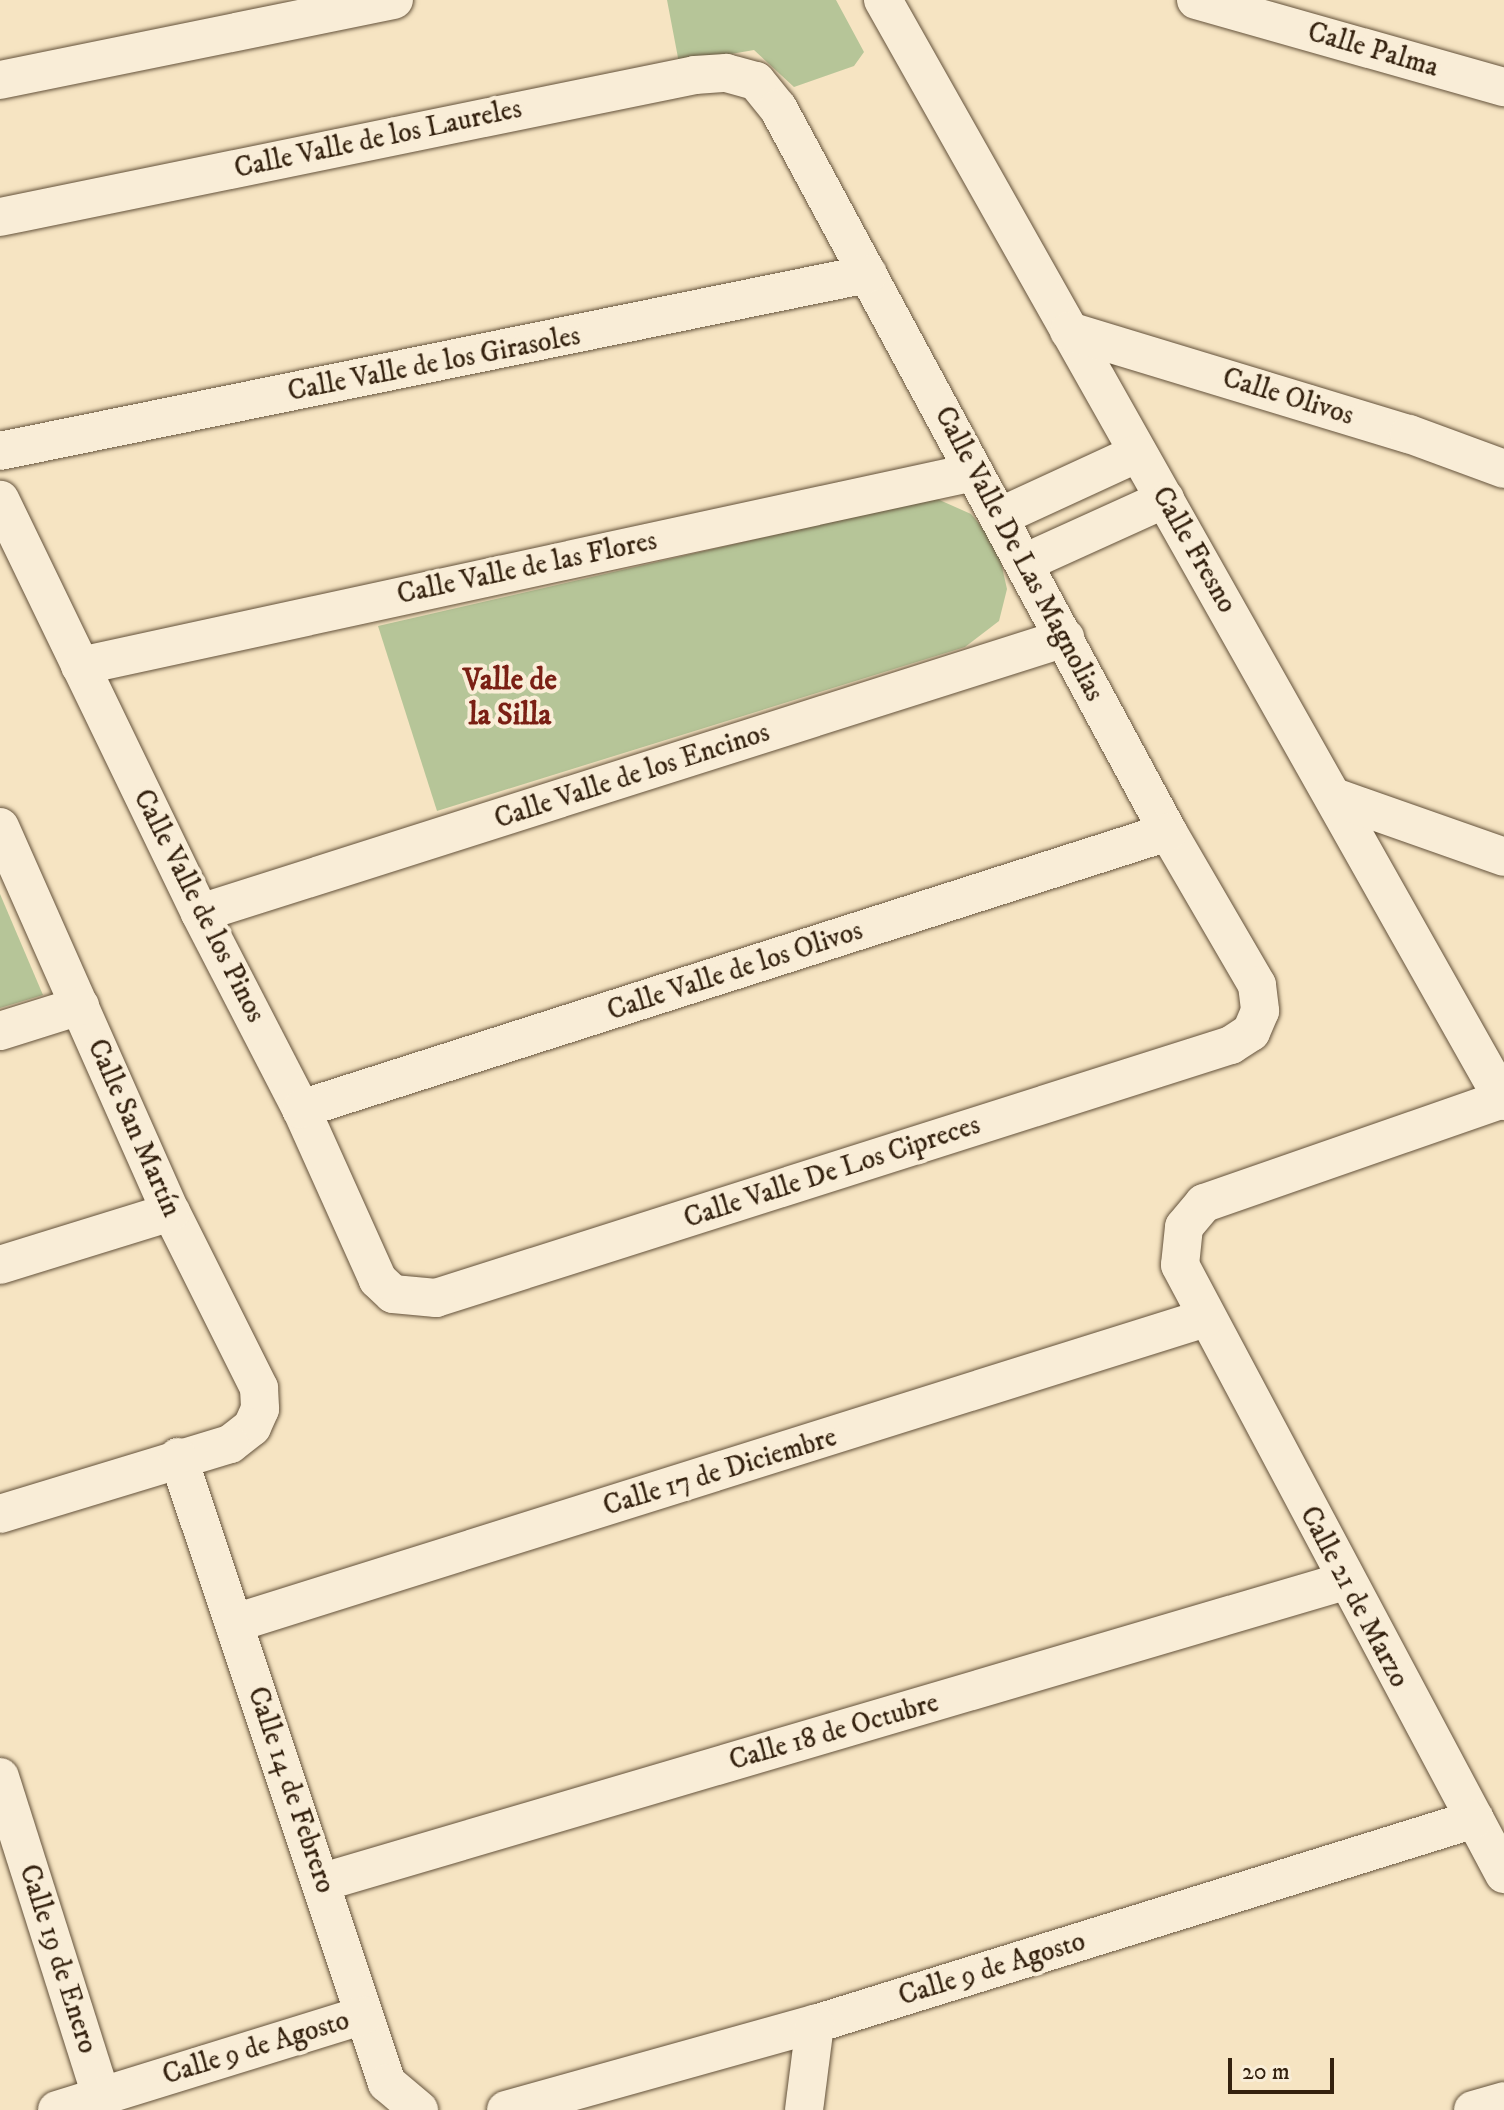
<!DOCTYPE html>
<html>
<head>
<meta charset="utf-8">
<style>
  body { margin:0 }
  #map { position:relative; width:1504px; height:2110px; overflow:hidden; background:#f6e4c2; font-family:"IM FELL DW Pica",serif }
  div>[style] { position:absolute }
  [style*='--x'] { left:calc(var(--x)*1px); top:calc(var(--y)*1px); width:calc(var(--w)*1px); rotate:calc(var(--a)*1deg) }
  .green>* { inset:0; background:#b6c598 }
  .roads { filter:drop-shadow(0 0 2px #64523b) drop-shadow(0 0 2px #64523b) }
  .street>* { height:38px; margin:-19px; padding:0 19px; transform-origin:19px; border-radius:19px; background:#f9edd7 }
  span { translate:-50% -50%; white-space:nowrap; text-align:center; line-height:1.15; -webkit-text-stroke:8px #f9edd7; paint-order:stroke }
  .street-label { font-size:28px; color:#34210e }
  .neighbourhood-label { font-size:30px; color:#7a1f14; font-weight:700 }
  .scale { position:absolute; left:1228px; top:2058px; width:106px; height:36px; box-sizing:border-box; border:4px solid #34210e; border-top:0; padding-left:10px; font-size:24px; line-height:28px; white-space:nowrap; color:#34210e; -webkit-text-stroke:6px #f9edd7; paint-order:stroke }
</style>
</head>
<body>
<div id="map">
  <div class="green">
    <i style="clip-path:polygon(667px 0,836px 0,864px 52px,854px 66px,794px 87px,754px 50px,679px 63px)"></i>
    <i style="clip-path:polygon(935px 498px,971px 514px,997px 545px,1007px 589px,999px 621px,965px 647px,437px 811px,378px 626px)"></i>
    <i style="clip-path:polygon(0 894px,43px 995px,0 1008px)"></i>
  </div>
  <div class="roads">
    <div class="street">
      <i style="--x:883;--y:0;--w:1264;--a:60.58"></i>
      <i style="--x:1196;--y:0;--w:320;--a:15.8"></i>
      <i style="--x:0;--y:80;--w:402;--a:-11.5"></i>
      <i style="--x:0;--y:217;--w:709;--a:-11.55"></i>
      <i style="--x:695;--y:75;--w:31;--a:-4"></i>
      <i style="--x:726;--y:73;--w:31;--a:15"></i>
      <i style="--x:756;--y:81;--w:35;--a:51"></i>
      <i style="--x:778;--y:108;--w:822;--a:61.69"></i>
      <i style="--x:1168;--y:832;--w:177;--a:59.8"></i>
      <i style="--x:1257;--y:985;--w:26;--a:83"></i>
      <i style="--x:1260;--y:1011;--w:23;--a:113"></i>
      <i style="--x:1251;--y:1032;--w:24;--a:147"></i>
      <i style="--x:1231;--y:1045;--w:834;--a:162.35"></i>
      <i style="--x:436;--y:1298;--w:43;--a:-174.7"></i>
      <i style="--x:393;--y:1294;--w:21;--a:-137"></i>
      <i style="--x:378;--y:1280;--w:188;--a:-114.2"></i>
      <i style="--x:301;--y:1109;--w:220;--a:-117.3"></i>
      <i style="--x:200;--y:913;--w:459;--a:-115.8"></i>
      <i style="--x:1069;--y:331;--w:355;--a:16.9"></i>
      <i style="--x:1409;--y:434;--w:101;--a:20.2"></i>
      <i style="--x:0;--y:451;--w:886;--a:-11.53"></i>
      <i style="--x:999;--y:517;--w:153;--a:-24.7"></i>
      <i style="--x:1024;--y:563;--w:155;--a:-24.4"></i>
      <i style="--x:80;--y:666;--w:915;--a:-12.24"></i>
      <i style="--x:1334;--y:797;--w:180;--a:19.4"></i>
      <i style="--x:0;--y:827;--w:421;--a:66.1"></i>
      <i style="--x:171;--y:1212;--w:197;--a:63.4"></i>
      <i style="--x:259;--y:1388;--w:21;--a:87"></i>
      <i style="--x:260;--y:1409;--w:20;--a:114"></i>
      <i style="--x:252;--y:1427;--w:28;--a:142"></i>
      <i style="--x:230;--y:1444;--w:240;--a:163.1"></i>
      <i style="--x:200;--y:913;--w:908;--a:-17.64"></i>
      <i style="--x:0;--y:1031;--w:84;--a:-17.4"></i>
      <i style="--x:1503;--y:1099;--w:317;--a:160.8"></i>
      <i style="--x:1204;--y:1203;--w:31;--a:130"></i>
      <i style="--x:1184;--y:1227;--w:38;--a:96"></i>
      <i style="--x:1180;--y:1265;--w:690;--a:61.99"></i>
      <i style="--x:301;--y:1109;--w:910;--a:-17.72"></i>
      <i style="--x:0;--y:1265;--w:179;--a:-17.2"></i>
      <i style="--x:178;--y:1457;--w:660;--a:71.54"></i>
      <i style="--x:387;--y:2083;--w:42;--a:40.2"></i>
      <i style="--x:235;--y:1623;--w:1017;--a:-17.45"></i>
      <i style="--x:0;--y:1777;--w:335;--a:72.4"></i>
      <i style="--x:323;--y:1882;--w:1065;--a:-16.41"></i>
      <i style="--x:57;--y:2110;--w:320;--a:-17.2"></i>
      <i style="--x:506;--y:2110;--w:321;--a:-15.6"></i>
      <i style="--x:815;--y:2024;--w:691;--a:-17.26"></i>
      <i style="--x:804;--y:2110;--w:87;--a:-82.7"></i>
      <i style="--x:1473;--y:2110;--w:32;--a:-16"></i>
    </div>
  </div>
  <div class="street-label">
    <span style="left:1373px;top:50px;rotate:16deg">Calle Palma</span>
    <span style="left:378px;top:139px;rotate:-12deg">Calle Valle de los Laureles</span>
    <span style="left:434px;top:364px;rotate:-11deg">Calle Valle de los Girasoles</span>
    <span style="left:1288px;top:397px;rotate:17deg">Calle Olivos</span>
    <span style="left:1194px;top:550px;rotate:60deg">Calle Fresno</span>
    <span style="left:1019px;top:554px;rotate:62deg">Calle Valle De Las Magnolias</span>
    <span style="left:527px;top:568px;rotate:-12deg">Calle Valle de las Flores</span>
    <span style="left:632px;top:776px;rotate:-18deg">Calle Valle de los Encinos</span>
    <span style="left:199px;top:906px;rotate:63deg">Calle Valle de los Pinos</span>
    <span style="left:735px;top:971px;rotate:-18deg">Calle Valle de los Olivos</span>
    <span style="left:134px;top:1128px;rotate:66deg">Calle San Martín</span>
    <span style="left:832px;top:1172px;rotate:-18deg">Calle Valle De Los Cipreces</span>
    <span style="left:720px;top:1472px;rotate:-17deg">Calle 17 de Diciembre</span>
    <span style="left:1354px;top:1597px;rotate:62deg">Calle 21 de Marzo</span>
    <span style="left:834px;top:1732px;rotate:-16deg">Calle 18 de Octubre</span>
    <span style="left:291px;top:1790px;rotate:71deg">Calle 14 de Febrero</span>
    <span style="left:58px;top:1959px;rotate:72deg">Calle 19 de Enero</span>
    <span style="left:992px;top:1969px;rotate:-17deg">Calle 9 de Agosto</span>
    <span style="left:256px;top:2048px;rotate:-17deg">Calle 9 de Agosto</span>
  </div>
  <div class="neighbourhood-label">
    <span style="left:510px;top:698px">Valle de<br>la Silla</span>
  </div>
  <div class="scale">20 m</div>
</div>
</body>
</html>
